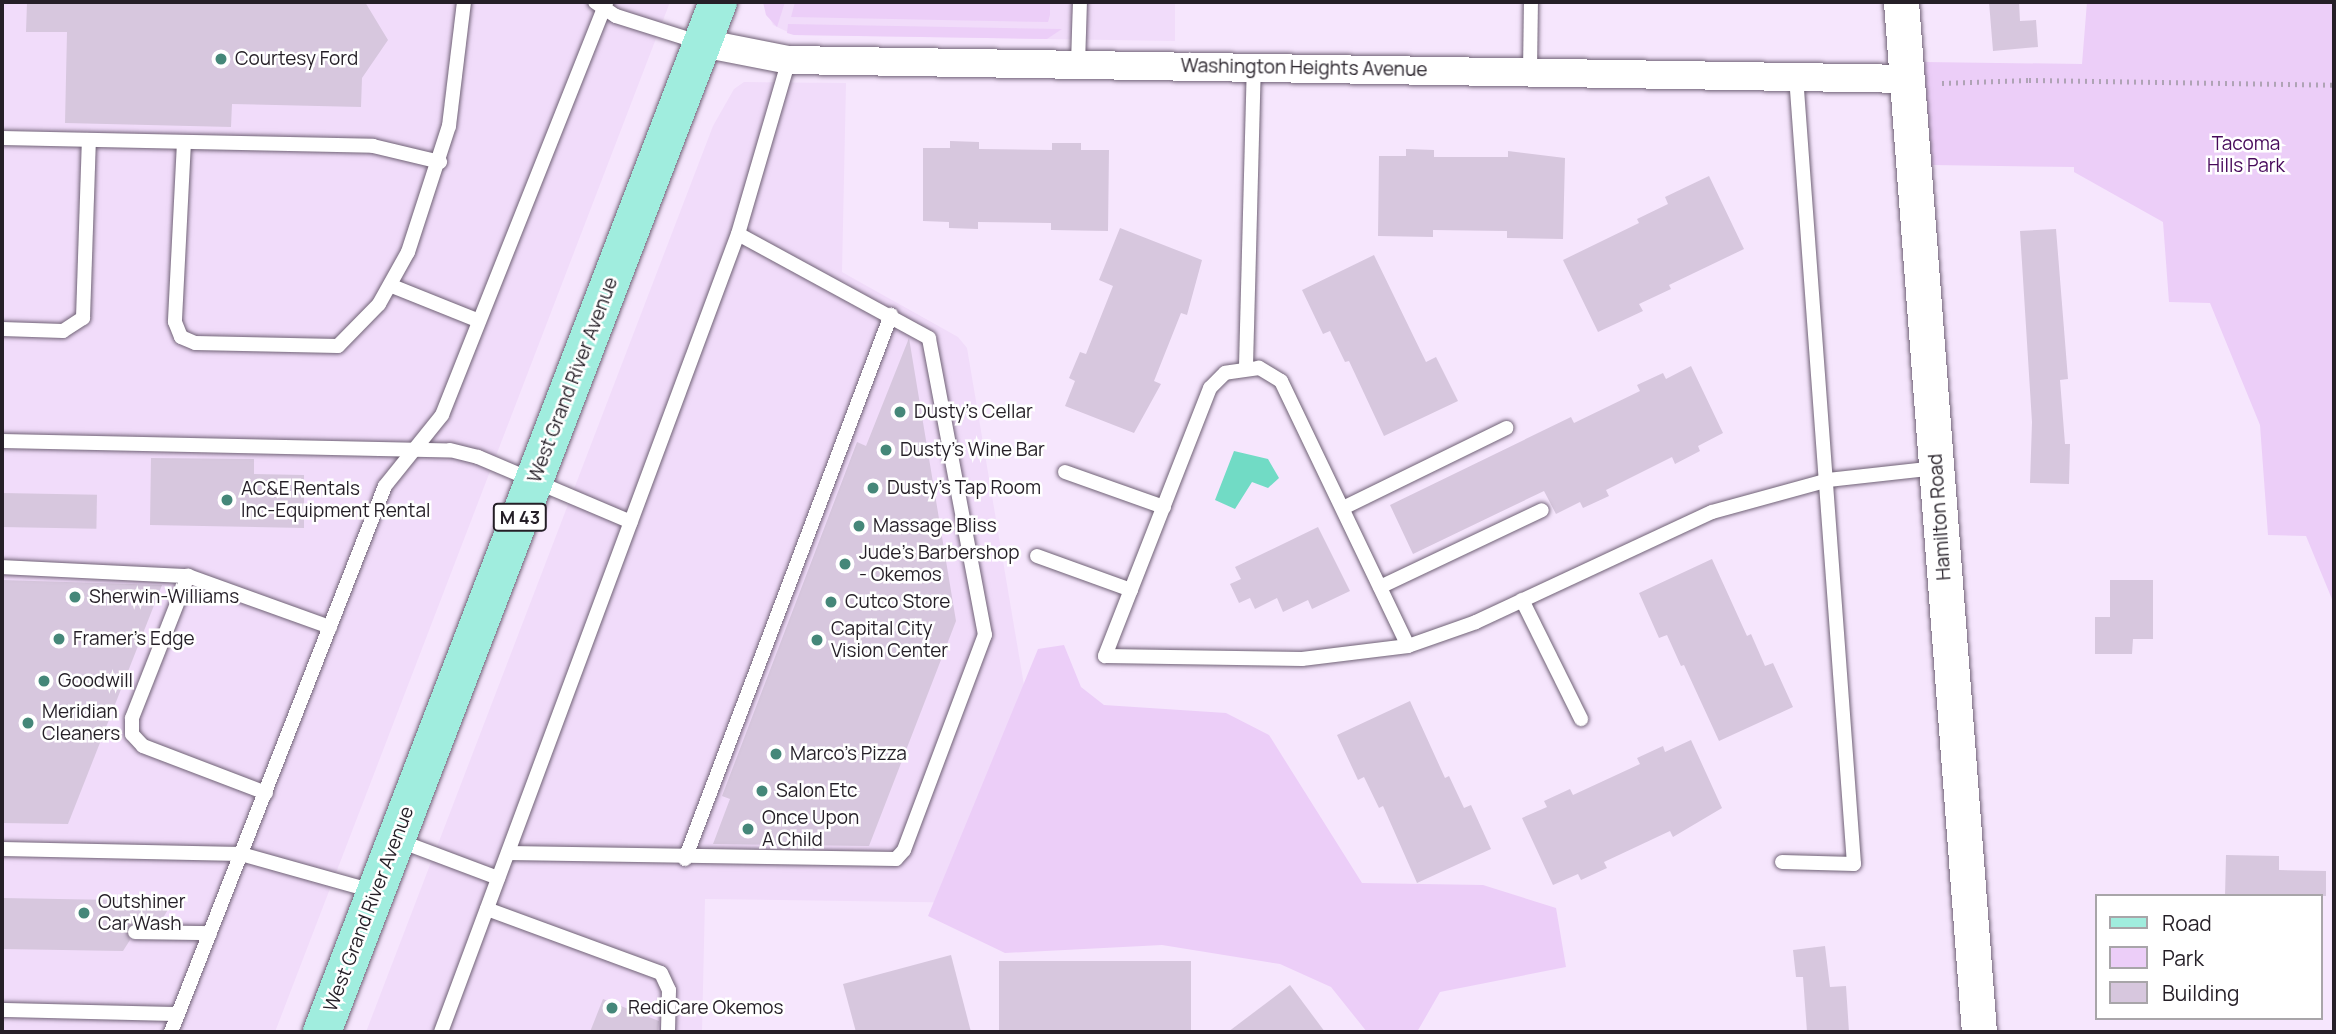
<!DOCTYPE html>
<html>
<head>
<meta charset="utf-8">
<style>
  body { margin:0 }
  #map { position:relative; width:2336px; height:1034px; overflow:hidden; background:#f6e6fd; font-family:Manrope,sans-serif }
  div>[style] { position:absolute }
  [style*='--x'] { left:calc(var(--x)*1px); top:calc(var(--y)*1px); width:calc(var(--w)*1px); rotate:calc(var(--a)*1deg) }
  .built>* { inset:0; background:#f1dcfa }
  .green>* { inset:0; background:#eccef8 }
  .water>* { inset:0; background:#71dbc5 }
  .building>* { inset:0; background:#d7c7de; transform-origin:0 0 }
  .path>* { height:4.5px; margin-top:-2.25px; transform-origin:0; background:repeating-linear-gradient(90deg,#afa3b5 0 2px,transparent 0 7px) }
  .roads { filter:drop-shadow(0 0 2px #706276) drop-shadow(0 0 2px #706276) }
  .service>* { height:14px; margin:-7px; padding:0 7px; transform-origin:7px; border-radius:7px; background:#fff }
  .minor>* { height:28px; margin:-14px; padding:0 14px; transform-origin:14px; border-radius:14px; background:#fff }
  .tertiary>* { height:35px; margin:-17.5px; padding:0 17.5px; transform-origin:17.5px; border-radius:17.5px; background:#fff }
  .primary>* { height:38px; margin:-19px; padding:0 19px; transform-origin:19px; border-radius:19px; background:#a0edde }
  .dots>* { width:19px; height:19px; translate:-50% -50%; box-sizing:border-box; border:4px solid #fff; border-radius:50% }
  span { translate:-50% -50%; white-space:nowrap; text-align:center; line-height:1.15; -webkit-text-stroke:5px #fff; paint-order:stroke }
  .shield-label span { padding:2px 5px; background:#fff; border:2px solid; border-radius:5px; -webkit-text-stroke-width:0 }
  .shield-label { font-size:18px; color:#251f27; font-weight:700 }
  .poi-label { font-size:19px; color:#251f27 }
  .left { translate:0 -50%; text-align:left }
  .street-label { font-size:19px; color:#251f27 }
  .park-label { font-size:19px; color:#47095a }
  .frame { position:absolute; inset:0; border:4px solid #251f27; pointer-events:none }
  .legend { position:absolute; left:2095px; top:894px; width:228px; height:126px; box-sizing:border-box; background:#fff; border:2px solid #a8a5a9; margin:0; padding:9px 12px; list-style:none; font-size:21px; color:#251f27 }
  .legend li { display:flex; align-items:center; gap:14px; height:35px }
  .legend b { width:35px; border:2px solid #a8a5a9 }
</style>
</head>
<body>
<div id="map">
  <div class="built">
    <i style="clip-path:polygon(2px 2px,670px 2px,275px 1032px,2px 1032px)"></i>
    <i style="clip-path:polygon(763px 2px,1175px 2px,1175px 41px,794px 35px,773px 25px)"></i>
    <i style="clip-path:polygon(744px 82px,846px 83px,842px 272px,958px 337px,967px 348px,1061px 904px,705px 899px,702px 1032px,366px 1032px,713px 126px,734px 89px)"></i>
  </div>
  <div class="green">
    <i style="clip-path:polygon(763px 2px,785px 2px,777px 27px,766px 15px)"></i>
    <i style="clip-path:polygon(795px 2px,1050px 2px,1050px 15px,1048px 22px,791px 17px)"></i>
    <i style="clip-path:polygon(2087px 2px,2334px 2px,2334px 604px,2306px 536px,2268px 535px,2260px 425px,2210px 303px,2169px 302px,2163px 222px,2074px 172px,2074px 167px,1932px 165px,1924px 62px,2082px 64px)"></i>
    <i style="clip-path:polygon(788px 24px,1062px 29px,1047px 39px,794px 35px,787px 33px)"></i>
    <i style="clip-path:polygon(1064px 645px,1081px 687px,1104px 705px,1226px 713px,1269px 735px,1362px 883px,1483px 885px,1556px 908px,1566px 967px,1440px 992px,1417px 1032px,1367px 1032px,1331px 987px,1280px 964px,1162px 945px,1005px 953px,928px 916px,1038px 649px)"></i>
  </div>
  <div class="water">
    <i style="clip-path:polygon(1234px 451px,1268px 459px,1279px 478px,1268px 488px,1252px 482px,1235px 509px,1215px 500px)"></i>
  </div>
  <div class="building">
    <i style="clip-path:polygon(27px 2px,365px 2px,388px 40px,362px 78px,361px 107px,232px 104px,231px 127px,65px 123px,67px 32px,26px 32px)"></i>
    <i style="clip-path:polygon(1989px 2px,2019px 2px,2020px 21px,2036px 20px,2038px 47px,1993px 51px)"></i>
    <i style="clip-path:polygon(950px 141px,979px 142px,979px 149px,1052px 150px,1052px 143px,1081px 143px,1081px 150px,1109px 150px,1108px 231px,1051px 230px,1051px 223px,978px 222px,978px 229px,949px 228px,949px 222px,923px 221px,923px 148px,950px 148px)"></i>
    <i style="clip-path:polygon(1406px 149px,1434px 150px,1434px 157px,1508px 157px,1508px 151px,1565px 158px,1563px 239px,1507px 238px,1507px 231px,1433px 230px,1433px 237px,1378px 236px,1379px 156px,1406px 156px)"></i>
    <i style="clip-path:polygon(1709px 176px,1744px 249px,1669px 285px,1671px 289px,1639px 304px,1643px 311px,1598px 332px,1563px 260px,1639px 223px,1637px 219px,1668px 204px,1665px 197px)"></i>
    <i style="clip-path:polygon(1120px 228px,1202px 260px,1187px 315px,1181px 313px,1154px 381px,1161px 384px,1134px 433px,1065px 406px,1075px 381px,1069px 378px,1080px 352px,1086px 354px,1113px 286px,1099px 280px)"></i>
    <i style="clip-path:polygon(2056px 229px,2068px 379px,2060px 380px,2065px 444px,2070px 444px,2069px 484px,2030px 483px,2032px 422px,2020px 231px)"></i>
    <i style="clip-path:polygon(1374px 255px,1426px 362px,1436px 357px,1458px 401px,1384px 436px,1349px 361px,1345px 362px,1330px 331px,1323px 334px,1302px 290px)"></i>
    <i style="clip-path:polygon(909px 338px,956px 621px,869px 846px,713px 844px,730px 799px,722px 796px,857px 442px,866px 446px)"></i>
    <i style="clip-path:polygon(1691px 366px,1723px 433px,1698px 446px,1700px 451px,1675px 464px,1672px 457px,1606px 490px,1609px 496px,1583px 508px,1580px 502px,1556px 514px,1544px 491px,1413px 554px,1390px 505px,1571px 417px,1574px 423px,1640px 391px,1637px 385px,1663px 373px,1666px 379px)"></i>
    <i style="clip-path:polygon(151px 458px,254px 459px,254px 474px,304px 475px,304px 528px,150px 525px)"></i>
    <i style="left:2px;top:493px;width:95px;height:34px;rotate:1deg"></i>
    <i style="clip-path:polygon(1318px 527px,1350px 591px,1312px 609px,1308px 600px,1283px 612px,1277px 598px,1255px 609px,1250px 598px,1239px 603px,1230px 584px,1241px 579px,1235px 567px)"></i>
    <i style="clip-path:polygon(1712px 559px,1747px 636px,1751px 634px,1765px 666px,1773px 663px,1793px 707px,1719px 741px,1684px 665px,1681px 666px,1667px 635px,1659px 638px,1639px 593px)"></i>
    <i style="clip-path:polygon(2px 580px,162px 585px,68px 824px,2px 823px)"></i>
    <i style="clip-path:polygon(2110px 580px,2153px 580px,2153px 639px,2133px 639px,2132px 654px,2095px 654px,2095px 617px,2110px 617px)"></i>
    <i style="clip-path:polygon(1410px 701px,1445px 778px,1449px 776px,1464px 808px,1471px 805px,1491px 849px,1417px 883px,1383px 806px,1379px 808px,1364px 777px,1358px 780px,1337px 735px)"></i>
    <i style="clip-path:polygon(1691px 740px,1722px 808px,1673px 837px,1670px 831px,1604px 862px,1607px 868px,1581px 880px,1578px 874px,1553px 885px,1522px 818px,1547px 807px,1544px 801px,1570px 789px,1573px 795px,1640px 764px,1637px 758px,1663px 746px,1665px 752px)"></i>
    <i style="clip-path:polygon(2226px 855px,2279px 856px,2279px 870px,2326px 871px,2326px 896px,2225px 896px)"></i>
    <i style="clip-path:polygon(2px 898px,173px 901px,160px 923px,127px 927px,130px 940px,123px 951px,2px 949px)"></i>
    <i style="clip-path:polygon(1825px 946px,1830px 987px,1846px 986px,1849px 1032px,1807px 1032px,1803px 977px,1796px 977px,1793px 950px)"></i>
    <i style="clip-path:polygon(951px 955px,971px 1032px,856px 1032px,843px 984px)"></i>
    <i style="left:999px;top:961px;width:192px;height:71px"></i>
    <i style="clip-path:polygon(1290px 985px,1325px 1032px,1228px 1032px)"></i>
    <i style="clip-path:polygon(603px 999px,659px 1021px,658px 1032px,590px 1032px)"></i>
  </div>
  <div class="path">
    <i style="--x:1942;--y:83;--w:87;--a:-2"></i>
    <i style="--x:2029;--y:80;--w:305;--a:0.9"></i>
  </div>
  <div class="roads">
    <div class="service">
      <i style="--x:595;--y:2;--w:25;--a:34"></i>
      <i style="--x:616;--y:16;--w:89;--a:17.6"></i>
      <i style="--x:1078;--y:64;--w:62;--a:-88.2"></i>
      <i style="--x:1530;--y:71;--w:69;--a:-89.2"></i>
      <i style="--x:2;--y:138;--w:371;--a:1.2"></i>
      <i style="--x:373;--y:146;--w:69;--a:13.4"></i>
      <i style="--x:184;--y:142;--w:180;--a:92.9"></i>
      <i style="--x:175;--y:322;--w:16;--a:68"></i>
      <i style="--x:181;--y:337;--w:15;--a:23"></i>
      <i style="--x:195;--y:343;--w:143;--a:1.2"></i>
      <i style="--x:338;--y:346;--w:59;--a:-45.7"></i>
      <i style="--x:379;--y:304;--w:60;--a:-60.9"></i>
      <i style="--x:408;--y:252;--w:133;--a:-72"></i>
      <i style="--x:449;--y:126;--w:125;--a:-83.1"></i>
      <i style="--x:392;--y:286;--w:92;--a:21.8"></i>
      <i style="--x:2;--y:329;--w:61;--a:1.9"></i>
      <i style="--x:63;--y:331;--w:24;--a:-33"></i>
      <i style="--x:83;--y:318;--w:178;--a:-88.1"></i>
      <i style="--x:1246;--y:366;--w:299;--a:-88.5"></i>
      <i style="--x:2;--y:441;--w:448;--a:1.2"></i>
      <i style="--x:450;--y:450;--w:29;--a:14"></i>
      <i style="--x:478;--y:457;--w:166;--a:23"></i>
      <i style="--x:1065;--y:472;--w:105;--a:19.5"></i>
      <i style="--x:1343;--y:508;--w:182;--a:-26.1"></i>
      <i style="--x:1037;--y:556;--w:100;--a:19.9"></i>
      <i style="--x:2;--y:567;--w:186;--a:2.8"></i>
      <i style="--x:1380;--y:587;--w:179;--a:-25.4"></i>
      <i style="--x:1522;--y:600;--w:133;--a:63.6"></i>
      <i style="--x:1408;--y:646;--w:294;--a:-115.6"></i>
      <i style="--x:1281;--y:381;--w:26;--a:-149"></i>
      <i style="--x:1259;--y:368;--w:34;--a:172"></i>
      <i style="--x:1225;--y:373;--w:21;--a:135"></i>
      <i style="--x:1210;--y:388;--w:288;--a:111.4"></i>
      <i style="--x:1105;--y:656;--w:197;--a:0.9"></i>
      <i style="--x:1302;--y:659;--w:107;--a:-7"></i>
      <i style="--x:1408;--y:646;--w:72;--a:-19.4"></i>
      <i style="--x:1476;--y:622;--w:260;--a:-25"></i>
      <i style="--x:1712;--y:512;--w:120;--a:-15.4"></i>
      <i style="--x:1828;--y:480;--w:109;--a:-6.3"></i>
      <i style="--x:266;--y:793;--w:132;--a:-159.1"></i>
      <i style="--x:143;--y:746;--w:16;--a:-133"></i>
      <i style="--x:132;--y:734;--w:16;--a:-90"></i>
      <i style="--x:132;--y:718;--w:153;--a:-68.5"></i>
      <i style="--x:188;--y:576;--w:151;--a:19.8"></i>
      <i style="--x:397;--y:840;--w:108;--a:20.6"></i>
      <i style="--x:2;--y:849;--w:239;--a:1.2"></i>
      <i style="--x:241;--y:854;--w:137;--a:15.7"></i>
      <i style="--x:508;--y:853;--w:388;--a:0.9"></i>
      <i style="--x:896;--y:859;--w:12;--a:-48"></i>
      <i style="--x:904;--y:850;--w:230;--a:-69.4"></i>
      <i style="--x:985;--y:635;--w:302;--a:-100.7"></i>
      <i style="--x:929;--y:338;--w:217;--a:-151.4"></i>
      <i style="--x:685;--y:859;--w:582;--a:-69.26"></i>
      <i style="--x:1782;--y:862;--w:72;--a:1.6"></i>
      <i style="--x:1854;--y:864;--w:790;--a:-94.21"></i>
      <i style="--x:487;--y:909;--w:185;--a:20.2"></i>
      <i style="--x:661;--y:973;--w:19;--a:65"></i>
      <i style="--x:669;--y:990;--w:42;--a:91.4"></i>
      <i style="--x:135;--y:932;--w:75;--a:0.8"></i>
      <i style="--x:2;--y:1010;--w:176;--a:1.3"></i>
      <i style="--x:171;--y:1032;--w:586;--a:-68.6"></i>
      <i style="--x:385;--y:486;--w:91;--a:-51.2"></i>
      <i style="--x:442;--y:415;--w:444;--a:-68.3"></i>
      <i style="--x:441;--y:1032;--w:851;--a:-69.59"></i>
      <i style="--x:738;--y:234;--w:181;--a:-73.7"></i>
    </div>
    <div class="minor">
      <i style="--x:702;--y:43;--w:89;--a:11.1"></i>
      <i style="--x:789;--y:60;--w:1118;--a:0.97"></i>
    </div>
    <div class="tertiary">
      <i style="--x:1901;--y:2;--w:1033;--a:85.67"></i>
    </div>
    <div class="primary">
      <i style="--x:322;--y:1032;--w:1104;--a:-68.97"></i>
    </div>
  </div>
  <div class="dots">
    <i style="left:221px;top:59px;background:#458779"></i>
    <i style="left:900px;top:412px;background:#458779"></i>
    <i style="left:886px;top:450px;background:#458779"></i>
    <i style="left:873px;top:488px;background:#458779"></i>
    <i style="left:227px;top:500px;background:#458779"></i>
    <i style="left:859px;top:526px;background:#458779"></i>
    <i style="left:845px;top:564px;background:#458779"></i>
    <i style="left:75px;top:597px;background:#458779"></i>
    <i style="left:831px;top:602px;background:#458779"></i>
    <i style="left:59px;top:639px;background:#458779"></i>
    <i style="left:817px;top:640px;background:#458779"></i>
    <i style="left:44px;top:681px;background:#458779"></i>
    <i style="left:28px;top:723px;background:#458779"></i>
    <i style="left:776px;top:754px;background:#458779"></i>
    <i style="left:762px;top:791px;background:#458779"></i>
    <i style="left:748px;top:829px;background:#458779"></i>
    <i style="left:84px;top:913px;background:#458779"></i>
    <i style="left:612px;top:1008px;background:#458779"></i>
  </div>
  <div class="shield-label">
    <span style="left:520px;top:517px">M 43</span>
  </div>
  <div class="poi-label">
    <span class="left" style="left:235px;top:59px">Courtesy Ford</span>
    <span class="left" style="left:914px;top:412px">Dusty's Cellar</span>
    <span class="left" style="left:900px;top:450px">Dusty's Wine Bar</span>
    <span class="left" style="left:887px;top:488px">Dusty's Tap Room</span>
    <span class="left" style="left:241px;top:500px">AC&amp;E Rentals<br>Inc-Equipment Rental</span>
    <span class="left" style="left:873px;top:526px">Massage Bliss</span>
    <span class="left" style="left:859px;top:564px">Jude's Barbershop<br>- Okemos</span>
    <span class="left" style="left:89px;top:597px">Sherwin-Williams</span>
    <span class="left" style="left:845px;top:602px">Cutco Store</span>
    <span class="left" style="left:831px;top:640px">Capital City<br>Vision Center</span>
    <span class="left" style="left:73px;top:639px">Framer's Edge</span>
    <span class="left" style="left:58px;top:681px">Goodwill</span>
    <span class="left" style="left:42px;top:723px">Meridian<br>Cleaners</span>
    <span class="left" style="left:790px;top:754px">Marco's Pizza</span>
    <span class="left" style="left:776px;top:791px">Salon Etc</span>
    <span class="left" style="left:762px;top:829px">Once Upon<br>A Child</span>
    <span class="left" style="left:98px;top:913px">Outshiner<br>Car Wash</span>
    <span class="left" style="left:628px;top:1008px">RediCare Okemos</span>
  </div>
  <div class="street-label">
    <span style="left:1304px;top:68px;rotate:1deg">Washington Heights Avenue</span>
    <span style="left:573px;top:380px;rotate:-69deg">West Grand River Avenue</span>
    <span style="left:1940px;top:517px;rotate:-94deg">Hamilton Road</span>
    <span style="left:369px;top:909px;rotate:-69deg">West Grand River Avenue</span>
  </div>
  <div class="park-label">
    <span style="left:2246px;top:155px">Tacoma<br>Hills Park</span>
  </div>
  <div class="frame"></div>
  <ul class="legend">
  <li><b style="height:9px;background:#a0edde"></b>Road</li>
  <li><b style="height:19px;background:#eccef8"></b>Park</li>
  <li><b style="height:19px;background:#d7c7de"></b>Building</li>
  </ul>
</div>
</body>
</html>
